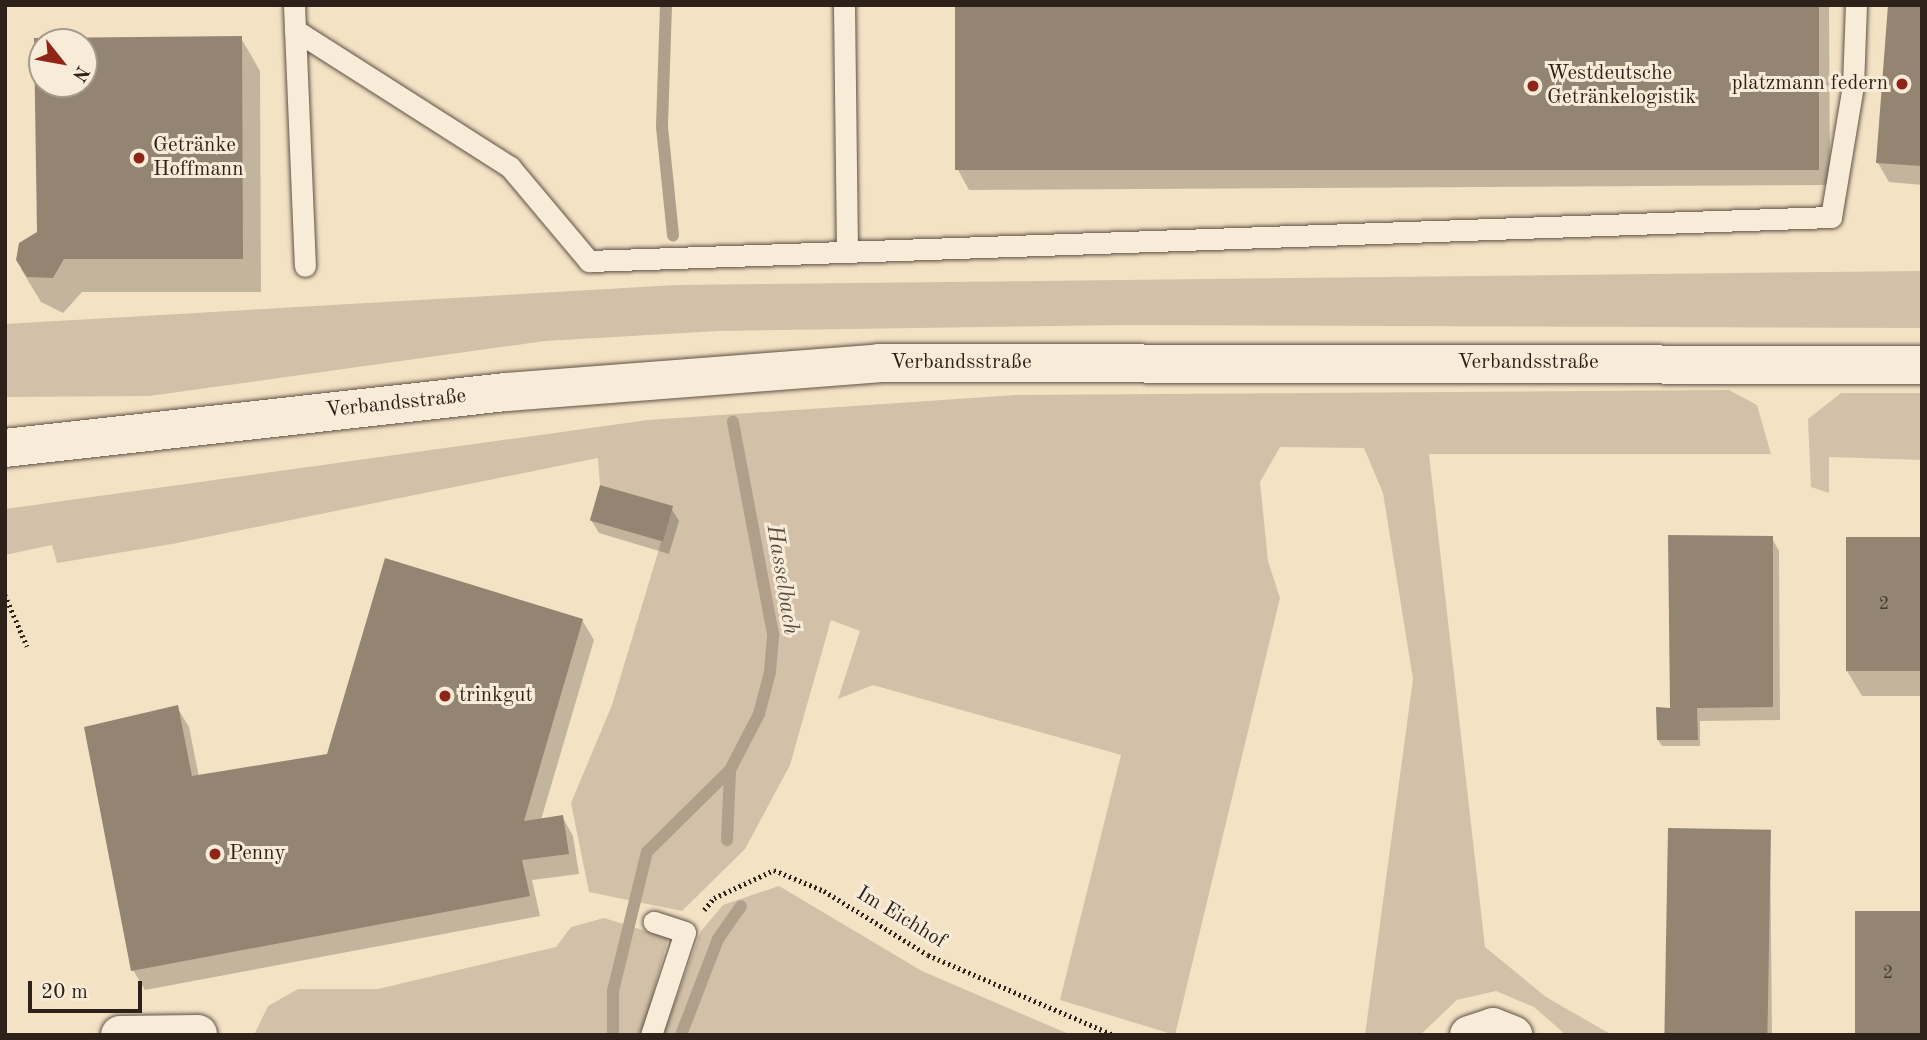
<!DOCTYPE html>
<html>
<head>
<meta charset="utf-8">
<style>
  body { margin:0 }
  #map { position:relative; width:1927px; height:1040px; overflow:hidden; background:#f4e2c5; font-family:"Old Standard TT",serif }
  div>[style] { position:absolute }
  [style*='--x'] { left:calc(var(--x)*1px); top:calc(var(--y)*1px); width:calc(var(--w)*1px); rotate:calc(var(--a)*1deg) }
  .green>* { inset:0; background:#d2c1a8 }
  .shadow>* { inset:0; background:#0003 }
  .stream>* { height:12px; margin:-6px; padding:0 6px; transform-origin:6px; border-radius:6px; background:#b0a08b }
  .building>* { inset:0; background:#948573; transform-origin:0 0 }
  .path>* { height:4.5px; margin-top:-2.25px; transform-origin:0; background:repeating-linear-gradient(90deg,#2d211a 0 2px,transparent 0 5.5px) }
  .roads { filter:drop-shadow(0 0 2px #5f5145) drop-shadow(0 0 2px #5f5145) }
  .lane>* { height:21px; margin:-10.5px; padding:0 10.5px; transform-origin:10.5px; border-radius:10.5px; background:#f8ecd9 }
  .street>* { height:38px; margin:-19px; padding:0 19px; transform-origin:19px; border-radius:19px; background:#f8ecd9 }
  .secondary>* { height:38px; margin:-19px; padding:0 19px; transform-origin:19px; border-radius:19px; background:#f8ecd9 }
  .dots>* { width:19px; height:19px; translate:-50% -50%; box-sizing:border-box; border:4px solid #f8ecd9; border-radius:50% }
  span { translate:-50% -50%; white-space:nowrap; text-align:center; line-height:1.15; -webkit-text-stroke:6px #f8ecd9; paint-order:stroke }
  .number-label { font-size:18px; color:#473a30 }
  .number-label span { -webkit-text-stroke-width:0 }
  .poi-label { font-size:21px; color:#2d211a }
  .left { translate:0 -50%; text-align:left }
  .right { translate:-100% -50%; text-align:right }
  .street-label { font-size:21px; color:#2d211a }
  .water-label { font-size:23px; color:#5b4d42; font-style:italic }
  .frame { position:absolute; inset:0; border:7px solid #2d211a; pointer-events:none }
  .north { position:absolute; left:28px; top:28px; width:70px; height:70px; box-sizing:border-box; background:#f8ecd9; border:2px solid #a79b8d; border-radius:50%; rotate:121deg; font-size:19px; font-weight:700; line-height:28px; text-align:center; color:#2d211a }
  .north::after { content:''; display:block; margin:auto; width:24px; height:32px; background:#8f2418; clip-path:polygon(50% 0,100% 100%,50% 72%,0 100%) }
  .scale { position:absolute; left:28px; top:981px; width:114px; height:32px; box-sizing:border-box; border:4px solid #2d211a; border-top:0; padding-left:9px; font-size:21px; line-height:24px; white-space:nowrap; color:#2d211a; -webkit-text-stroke:5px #f8ecd9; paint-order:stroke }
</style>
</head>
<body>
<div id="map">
  <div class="green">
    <i style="clip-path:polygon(1922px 271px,1922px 328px,1126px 325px,718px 331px,545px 341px,149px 396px,5px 397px,5px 324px,676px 285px)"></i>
    <i style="clip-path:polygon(1729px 390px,1757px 405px,1771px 454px,1429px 454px,1485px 947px,1546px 997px,1612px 1035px,1566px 1035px,1534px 1007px,1496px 991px,1457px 1000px,1420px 1035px,1365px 1035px,1413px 679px,1383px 493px,1364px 448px,1280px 447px,1260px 482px,1268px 561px,1280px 598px,1175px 1035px,1060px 1000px,1121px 755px,873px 685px,838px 699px,860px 631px,831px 620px,790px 765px,745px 849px,682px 911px,589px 892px,571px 803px,612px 705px,672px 506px,600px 485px,598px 458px,172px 544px,57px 563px,52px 545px,5px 555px,5px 509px,648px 420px,1016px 395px)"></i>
    <i style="clip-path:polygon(1841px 393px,1922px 393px,1922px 460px,1829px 457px,1829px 493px,1811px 487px,1808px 419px)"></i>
    <i style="clip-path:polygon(779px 886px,922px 971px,1071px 1035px,663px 1035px,701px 931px,723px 905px)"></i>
    <i style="clip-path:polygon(604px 918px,668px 938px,642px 1035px,254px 1035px,268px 1006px,298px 989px,378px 989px,556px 947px,571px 927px)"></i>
  </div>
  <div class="shadow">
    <i style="clip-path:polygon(957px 5px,1829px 5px,1830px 185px,969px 190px,958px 170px)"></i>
    <i style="clip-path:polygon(1922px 5px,1922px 185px,1889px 182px,1878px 163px)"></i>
    <i style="clip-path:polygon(evenodd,241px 38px,260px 71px,261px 292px,82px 292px,63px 313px,41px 302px,21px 269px,21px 244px,39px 233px,36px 40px,241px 38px,42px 42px,84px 42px,84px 84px,42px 84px,42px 42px)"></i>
    <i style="clip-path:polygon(671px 508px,679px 521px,669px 554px,599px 533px,591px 520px)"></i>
    <i style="clip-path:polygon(1772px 538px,1779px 551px,1780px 720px,1700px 721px,1700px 746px,1662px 746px,1658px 740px,1671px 709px)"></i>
    <i style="clip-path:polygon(1922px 538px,1922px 696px,1862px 696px,1847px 671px)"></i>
    <i style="clip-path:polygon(582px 620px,594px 640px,541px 820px,562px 816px,573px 836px,579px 874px,532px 880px,540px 916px,145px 990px,133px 970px,177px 707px,189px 727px,199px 777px,328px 755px)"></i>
    <i style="clip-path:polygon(1770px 831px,1772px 1035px,1675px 1035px)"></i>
  </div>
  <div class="stream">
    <i style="--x:666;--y:5;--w:122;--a:91.9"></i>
    <i style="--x:662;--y:127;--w:109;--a:84.2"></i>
    <i style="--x:727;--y:840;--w:70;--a:-87.5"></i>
    <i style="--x:613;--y:1035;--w:44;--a:-90"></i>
    <i style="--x:613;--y:991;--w:143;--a:-76.3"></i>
    <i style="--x:647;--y:852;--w:117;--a:-44.7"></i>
    <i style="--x:730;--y:770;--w:63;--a:-62.6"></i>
    <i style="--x:759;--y:714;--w:43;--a:-75.3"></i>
    <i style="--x:770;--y:672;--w:38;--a:-85"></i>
    <i style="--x:773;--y:634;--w:216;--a:-100.7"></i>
    <i style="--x:681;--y:1035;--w:103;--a:-68.9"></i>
    <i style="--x:718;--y:939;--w:40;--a:-55.1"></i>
  </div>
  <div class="building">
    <i style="left:955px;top:5px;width:864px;height:165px"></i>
    <i style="clip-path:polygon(1888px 5px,1922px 5px,1922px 166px,1876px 163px)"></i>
    <i style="clip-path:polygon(evenodd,242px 36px,243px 259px,64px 259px,53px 278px,27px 277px,16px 260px,19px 243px,37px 232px,34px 38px,242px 36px,42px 42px,84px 42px,84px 84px,42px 84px,42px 42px)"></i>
    <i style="left:600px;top:485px;width:76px;height:37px;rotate:16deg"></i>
    <i style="clip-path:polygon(1668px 535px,1773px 536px,1773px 707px,1697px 708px,1698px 740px,1657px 740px,1656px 707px,1670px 708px)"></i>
    <i style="left:1846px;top:537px;width:76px;height:134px"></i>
    <i style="clip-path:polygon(385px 558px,583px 619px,524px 821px,563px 815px,569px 854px,522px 860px,530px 896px,131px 971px,84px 727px,178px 705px,192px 776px,327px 754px)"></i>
    <i style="left:1668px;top:828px;width:103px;height:207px;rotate:1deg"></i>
    <i style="left:1855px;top:911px;width:67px;height:124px"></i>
  </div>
  <div class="path">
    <i style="--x:5;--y:595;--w:56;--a:66.7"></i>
    <i style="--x:704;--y:910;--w:16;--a:-50"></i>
    <i style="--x:714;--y:898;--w:66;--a:-25"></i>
    <i style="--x:774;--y:870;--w:54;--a:22.8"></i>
    <i style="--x:824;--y:891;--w:122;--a:31.6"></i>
    <i style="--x:928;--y:955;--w:202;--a:23.3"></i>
  </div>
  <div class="roads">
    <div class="lane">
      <i style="--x:294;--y:5;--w:261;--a:87.6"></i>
      <i style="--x:844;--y:5;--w:244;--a:89.3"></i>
      <i style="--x:295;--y:30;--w:255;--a:32.5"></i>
      <i style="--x:510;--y:167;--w:123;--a:50"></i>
      <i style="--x:589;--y:261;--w:1243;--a:-2.03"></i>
      <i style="--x:1831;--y:217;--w:133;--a:-80.5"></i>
      <i style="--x:1853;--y:86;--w:81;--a:-87.9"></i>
      <i style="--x:651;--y:1035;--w:108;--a:-71.7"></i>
      <i style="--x:685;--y:932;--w:33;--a:-162"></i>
    </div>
    <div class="street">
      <i style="--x:120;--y:1035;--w:78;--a:-0.7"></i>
      <i style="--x:1469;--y:1035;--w:25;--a:-18"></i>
      <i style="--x:1493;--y:1027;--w:22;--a:22"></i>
    </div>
    <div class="secondary">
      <i style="--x:5;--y:448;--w:504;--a:-6.38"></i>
      <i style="--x:506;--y:392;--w:374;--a:-4.4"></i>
      <i style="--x:879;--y:363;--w:1043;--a:0.11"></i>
    </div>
  </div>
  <div class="dots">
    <i style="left:1902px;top:84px;background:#8f2418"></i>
    <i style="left:1533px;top:86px;background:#8f2418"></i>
    <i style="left:139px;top:158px;background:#8f2418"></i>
    <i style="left:445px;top:696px;background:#8f2418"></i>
    <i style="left:215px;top:854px;background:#8f2418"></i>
  </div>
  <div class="number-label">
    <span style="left:1884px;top:604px">2</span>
    <span style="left:1888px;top:973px">2</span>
  </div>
  <div class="poi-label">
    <span class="left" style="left:1547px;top:86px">Westdeutsche<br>Getränkelogistik</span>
    <span class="right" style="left:1888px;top:84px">platzmann federn</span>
    <span class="left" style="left:153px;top:158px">Getränke<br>Hoffmann</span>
    <span class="left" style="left:459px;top:696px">trinkgut</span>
    <span class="left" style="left:229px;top:854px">Penny</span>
  </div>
  <div class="street-label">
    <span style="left:961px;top:363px">Verbandsstraße</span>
    <span style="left:1528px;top:363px">Verbandsstraße</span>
    <span style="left:396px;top:404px;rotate:-6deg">Verbandsstraße</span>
    <span style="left:901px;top:918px;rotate:31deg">Im Eichhof</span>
  </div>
  <div class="water-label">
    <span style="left:782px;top:580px;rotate:81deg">Hasselbach</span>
  </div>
  <div class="frame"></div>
  <div class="north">N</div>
  <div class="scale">20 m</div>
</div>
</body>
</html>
